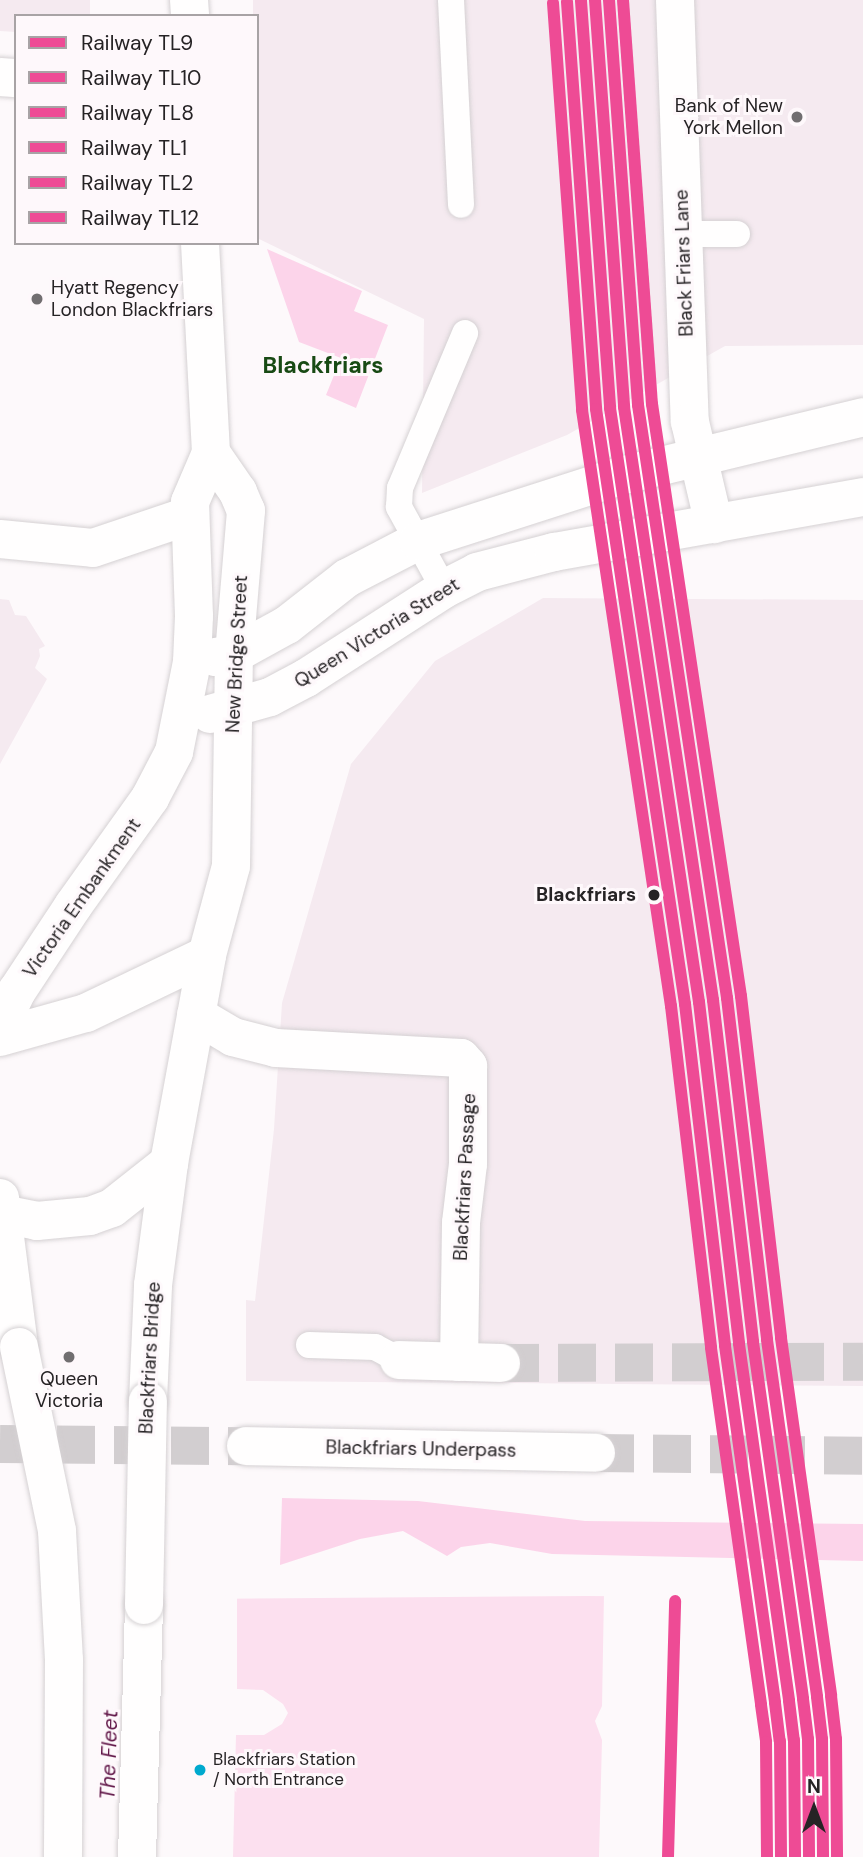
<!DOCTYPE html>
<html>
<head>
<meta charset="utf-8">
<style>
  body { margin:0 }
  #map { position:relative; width:863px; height:1857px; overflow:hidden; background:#fdf9fb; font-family:"DM Sans",sans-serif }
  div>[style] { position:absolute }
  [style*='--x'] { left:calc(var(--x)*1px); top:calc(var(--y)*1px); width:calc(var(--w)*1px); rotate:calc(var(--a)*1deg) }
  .built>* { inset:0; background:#f5eaf0 }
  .green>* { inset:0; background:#fcd4ea }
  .water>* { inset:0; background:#fce0ef }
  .pier>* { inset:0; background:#fdf9fb }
  .minor-tunnel>* { height:38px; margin-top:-19px; transform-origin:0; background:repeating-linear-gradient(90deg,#d2ced0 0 38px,transparent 0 57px) }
  .primary-tunnel>* { height:38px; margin-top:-19px; transform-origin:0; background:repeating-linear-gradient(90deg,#d2ced0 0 38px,transparent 0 57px) }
  .roads { filter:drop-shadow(0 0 2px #d5d1d3) drop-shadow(0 0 2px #d5d1d3) }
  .service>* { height:26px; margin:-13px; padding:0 13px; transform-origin:13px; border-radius:13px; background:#fffefe }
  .minor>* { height:38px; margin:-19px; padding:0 19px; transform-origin:19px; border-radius:19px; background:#fffefe }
  .primary>* { height:38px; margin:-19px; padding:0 19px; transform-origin:19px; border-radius:19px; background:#fffefe }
  .bridges { filter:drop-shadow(0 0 2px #d5d1d3) drop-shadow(0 0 2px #d5d1d3) }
  .primary-bridge>* { height:38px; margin:-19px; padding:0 19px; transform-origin:19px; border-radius:19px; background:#fffefe }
  .rail-1>* { height:12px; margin:-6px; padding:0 6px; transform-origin:6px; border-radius:6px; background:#ee4b95 }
  .rail-2>* { height:12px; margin:-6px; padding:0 6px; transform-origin:6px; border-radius:6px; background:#ee4b95 }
  .rail-3>* { height:12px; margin:-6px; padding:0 6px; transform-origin:6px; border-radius:6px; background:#ee4b95 }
  .rail-4>* { height:12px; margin:-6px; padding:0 6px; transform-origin:6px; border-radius:6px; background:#ee4b95 }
  .rail-5>* { height:12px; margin:-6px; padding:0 6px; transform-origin:6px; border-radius:6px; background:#ee4b95 }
  .rail-6>* { height:12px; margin:-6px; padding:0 6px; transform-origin:6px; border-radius:6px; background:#ee4b95 }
  .dots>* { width:19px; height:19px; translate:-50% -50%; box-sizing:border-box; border:4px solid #fef8fb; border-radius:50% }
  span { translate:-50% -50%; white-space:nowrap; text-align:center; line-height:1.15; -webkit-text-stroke:6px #fef8fb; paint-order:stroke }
  .bus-label { font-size:17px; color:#262325 }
  .left { translate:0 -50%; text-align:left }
  .poi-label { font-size:19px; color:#262325 }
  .right { translate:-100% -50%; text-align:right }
  .street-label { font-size:19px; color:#262325 }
  .stop-label { font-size:19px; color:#262325; font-weight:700 }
  .water-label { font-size:21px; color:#601547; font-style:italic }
  .quarter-label { font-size:23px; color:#184a14; font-weight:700 }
  .legend { position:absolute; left:14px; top:14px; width:245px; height:231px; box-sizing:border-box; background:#fef8fb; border:2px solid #a8a3a5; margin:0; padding:9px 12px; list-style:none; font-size:21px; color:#262325 }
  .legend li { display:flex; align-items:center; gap:14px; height:35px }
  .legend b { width:35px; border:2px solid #a8a3a5 }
  .north { position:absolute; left:779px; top:1773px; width:70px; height:70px; -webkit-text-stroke:5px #fef8fb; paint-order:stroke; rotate:0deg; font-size:19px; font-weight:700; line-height:28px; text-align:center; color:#262325 }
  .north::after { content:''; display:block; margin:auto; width:24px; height:32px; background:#262325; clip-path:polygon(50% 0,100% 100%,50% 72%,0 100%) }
</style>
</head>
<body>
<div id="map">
  <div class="built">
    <i style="clip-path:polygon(0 0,90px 0,90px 16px,16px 16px,16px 32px,0 31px)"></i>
    <i style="clip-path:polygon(253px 0,863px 0,863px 345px,725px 346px,567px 435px,422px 493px,424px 319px,257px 238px,257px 16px,253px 16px)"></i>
    <i style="clip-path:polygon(543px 598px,863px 600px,863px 1386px,246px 1381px,246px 1300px,255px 1301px,274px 1129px,282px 1003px,351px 764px,435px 661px)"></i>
    <i style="clip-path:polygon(0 599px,9px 600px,15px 615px,26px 616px,45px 646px,39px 649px,40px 656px,35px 668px,47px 679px,0 764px)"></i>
  </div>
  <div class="green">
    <i style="clip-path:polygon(267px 249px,362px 291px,354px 311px,388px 325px,356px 408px,326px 395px,341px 358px,299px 342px)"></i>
    <i style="clip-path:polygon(282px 1498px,418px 1501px,585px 1521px,863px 1524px,863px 1561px,552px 1554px,490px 1543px,461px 1547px,447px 1556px,403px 1531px,360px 1539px,280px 1565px)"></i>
  </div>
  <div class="water">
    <i style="clip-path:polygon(586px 1596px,863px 1598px,863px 1857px,0 1857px,157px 1653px,176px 1648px,191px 1632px,199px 1599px)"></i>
  </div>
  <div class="pier">
    <i style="clip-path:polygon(604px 1593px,863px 1595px,863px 1857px,599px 1857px,602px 1740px,595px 1721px,602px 1706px)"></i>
    <i style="clip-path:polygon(237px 1595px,237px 1689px,263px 1690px,283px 1704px,288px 1713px,282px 1724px,264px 1735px,236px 1735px,233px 1857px,0 1857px,0 1650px,156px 1650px,174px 1645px,188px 1630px,197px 1596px)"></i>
  </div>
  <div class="minor-tunnel">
    <i style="--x:501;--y:1363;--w:362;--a:-0.2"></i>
  </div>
  <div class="primary-tunnel">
    <i style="--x:0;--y:1444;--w:246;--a:0.5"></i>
    <i style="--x:596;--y:1453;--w:267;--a:0.6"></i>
  </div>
  <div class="roads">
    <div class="service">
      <i style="--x:451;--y:0;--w:205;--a:87.2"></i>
      <i style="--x:683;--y:234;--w:54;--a:0"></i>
      <i style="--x:444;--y:589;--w:94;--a:-118.8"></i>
      <i style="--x:399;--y:507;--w:19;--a:-87"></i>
      <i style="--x:400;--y:488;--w:168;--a:-67.2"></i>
      <i style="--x:309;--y:1345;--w:66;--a:1.7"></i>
      <i style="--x:375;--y:1347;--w:27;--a:28"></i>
    </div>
    <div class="minor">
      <i style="--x:675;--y:0;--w:422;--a:88"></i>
      <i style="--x:690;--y:422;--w:105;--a:76.8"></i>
      <i style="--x:0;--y:77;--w:16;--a:4"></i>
      <i style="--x:0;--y:539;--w:93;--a:5.5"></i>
      <i style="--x:93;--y:548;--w:100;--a:-18.6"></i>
      <i style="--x:196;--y:1015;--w:43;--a:30.7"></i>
      <i style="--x:233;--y:1037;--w:44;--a:14.3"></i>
      <i style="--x:276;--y:1048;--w:185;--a:3.1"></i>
      <i style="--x:461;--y:1058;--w:11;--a:49"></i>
      <i style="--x:468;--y:1066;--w:98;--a:90"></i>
      <i style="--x:468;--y:1164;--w:59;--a:96.8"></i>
      <i style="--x:461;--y:1223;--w:139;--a:90.8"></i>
      <i style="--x:399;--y:1360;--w:102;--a:1.7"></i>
    </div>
    <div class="primary">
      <i style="--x:189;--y:0;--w:16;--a:86"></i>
      <i style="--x:215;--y:657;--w:19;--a:-9"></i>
      <i style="--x:234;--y:654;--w:60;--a:-28.7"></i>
      <i style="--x:287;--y:625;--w:76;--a:-38.1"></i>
      <i style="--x:347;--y:578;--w:80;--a:-27.5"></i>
      <i style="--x:418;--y:541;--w:212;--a:-17.8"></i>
      <i style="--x:620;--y:476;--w:250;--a:-13.6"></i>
      <i style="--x:210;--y:714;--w:62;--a:-15.8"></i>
      <i style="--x:270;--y:697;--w:41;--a:-27.8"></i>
      <i style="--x:306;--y:678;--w:164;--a:-32.8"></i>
      <i style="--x:444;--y:589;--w:37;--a:-27"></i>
      <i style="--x:477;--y:572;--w:80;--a:-14.6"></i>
      <i style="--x:554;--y:552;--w:314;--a:-10.1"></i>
      <i style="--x:0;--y:1027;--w:40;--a:-65"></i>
      <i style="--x:17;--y:991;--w:102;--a:-56.6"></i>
      <i style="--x:73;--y:906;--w:133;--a:-54.5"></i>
      <i style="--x:150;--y:798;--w:52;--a:-62.4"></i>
      <i style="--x:174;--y:752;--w:92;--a:-78.7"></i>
      <i style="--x:192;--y:662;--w:46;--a:-87.5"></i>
      <i style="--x:194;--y:616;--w:114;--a:-92"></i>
      <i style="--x:190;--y:502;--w:53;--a:-66.8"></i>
      <i style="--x:211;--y:453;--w:210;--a:-93"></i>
      <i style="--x:0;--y:1037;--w:89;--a:-15.6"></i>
      <i style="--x:86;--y:1013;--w:134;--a:-25.6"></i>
      <i style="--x:0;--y:1198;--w:150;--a:82.7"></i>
      <i style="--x:2;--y:1214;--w:36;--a:11"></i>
      <i style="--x:37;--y:1221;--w:53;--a:-5.4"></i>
      <i style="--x:90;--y:1216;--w:23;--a:-20"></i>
      <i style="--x:112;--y:1208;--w:73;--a:-38.3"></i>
      <i style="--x:148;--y:1401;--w:116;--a:-87.5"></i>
      <i style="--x:153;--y:1285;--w:123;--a:-82.5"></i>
      <i style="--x:169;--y:1163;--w:211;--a:-79.6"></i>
      <i style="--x:207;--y:955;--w:92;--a:-74.9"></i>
      <i style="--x:231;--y:866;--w:212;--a:-89.2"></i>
      <i style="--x:234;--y:654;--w:144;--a:-85.2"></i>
      <i style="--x:246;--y:511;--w:21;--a:-113"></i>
      <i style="--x:238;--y:492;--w:47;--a:-124.7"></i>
      <i style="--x:246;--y:1446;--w:350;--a:1.1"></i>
      <i style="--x:137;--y:1857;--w:252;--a:-88.4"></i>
    </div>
  </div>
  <div class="bridges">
    <div class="primary-bridge">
      <i style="--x:19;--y:1347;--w:188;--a:78.3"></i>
      <i style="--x:57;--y:1531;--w:129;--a:86.9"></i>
      <i style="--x:64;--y:1660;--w:197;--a:90.3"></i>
      <i style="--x:144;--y:1605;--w:204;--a:-88.9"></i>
    </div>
  </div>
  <div class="rail-1">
    <i style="--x:595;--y:0;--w:408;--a:85.9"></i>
    <i style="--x:624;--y:407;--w:600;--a:81.46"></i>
    <i style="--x:713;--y:1000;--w:344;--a:83.3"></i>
    <i style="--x:753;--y:1342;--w:360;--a:82"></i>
    <i style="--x:803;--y:1699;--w:40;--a:82.9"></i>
    <i style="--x:808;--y:1739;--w:118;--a:89.5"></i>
  </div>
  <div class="rail-2">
    <i style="--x:581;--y:1;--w:408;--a:85.9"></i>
    <i style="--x:610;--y:408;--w:601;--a:81.48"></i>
    <i style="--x:699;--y:1002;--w:344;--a:83.3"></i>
    <i style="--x:739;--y:1344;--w:360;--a:82"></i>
    <i style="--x:789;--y:1701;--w:39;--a:83"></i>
    <i style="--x:794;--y:1740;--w:117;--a:89.5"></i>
  </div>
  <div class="rail-3">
    <i style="--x:609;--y:0;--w:406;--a:85.9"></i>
    <i style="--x:638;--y:405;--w:600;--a:81.46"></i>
    <i style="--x:727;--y:998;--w:344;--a:83.3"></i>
    <i style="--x:767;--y:1340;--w:360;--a:82"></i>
    <i style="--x:817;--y:1697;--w:42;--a:83.2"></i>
    <i style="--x:822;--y:1739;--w:118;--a:89.5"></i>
    <i style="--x:668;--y:1857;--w:256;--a:-88.4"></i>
  </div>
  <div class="rail-4">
    <i style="--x:567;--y:2;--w:408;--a:85.9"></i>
    <i style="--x:596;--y:409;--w:602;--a:81.49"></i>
    <i style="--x:685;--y:1004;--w:344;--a:83.3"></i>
    <i style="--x:725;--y:1346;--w:360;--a:82"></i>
    <i style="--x:775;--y:1703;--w:38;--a:83"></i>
    <i style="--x:780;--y:1741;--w:116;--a:89.5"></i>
  </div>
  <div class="rail-5">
    <i style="--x:623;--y:0;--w:405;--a:85.9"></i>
    <i style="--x:652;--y:404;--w:599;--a:81.45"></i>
    <i style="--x:741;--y:996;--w:344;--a:83.3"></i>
    <i style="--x:781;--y:1338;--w:361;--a:82"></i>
    <i style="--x:831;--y:1696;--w:43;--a:83.4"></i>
    <i style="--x:836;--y:1739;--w:118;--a:89.5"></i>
  </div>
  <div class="rail-6">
    <i style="--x:553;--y:3;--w:408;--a:85.9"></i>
    <i style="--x:582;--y:410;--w:603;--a:81.51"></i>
    <i style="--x:671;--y:1006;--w:344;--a:83.3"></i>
    <i style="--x:711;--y:1348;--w:360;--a:82"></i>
    <i style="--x:761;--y:1705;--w:37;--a:82"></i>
    <i style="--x:766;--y:1742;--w:115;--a:89.5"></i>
  </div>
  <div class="dots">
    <i style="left:797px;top:117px;background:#716e70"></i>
    <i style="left:37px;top:299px;background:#716e70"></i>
    <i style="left:654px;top:895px;background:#262325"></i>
    <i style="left:69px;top:1357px;background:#716e70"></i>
    <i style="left:200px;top:1770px;background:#00a9ce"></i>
  </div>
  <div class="bus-label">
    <span class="left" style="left:213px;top:1770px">Blackfriars Station<br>/ North Entrance</span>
  </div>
  <div class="poi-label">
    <span class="right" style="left:783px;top:117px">Bank of New<br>York Mellon</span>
    <span class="left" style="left:51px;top:299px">Hyatt Regency<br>London Blackfriars</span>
    <span style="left:69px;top:1390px">Queen<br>Victoria</span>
  </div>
  <div class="street-label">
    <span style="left:684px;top:263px;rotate:-92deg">Black Friars Lane</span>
    <span style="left:377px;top:633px;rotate:-32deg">Queen Victoria Street</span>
    <span style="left:237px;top:654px;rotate:-87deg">New Bridge Street</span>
    <span style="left:82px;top:898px;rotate:-55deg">Victoria Embankment</span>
    <span style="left:465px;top:1177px;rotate:-87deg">Blackfriars Passage</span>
    <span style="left:150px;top:1358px;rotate:-87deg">Blackfriars Bridge</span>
    <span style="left:421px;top:1449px;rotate:1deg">Blackfriars Underpass</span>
  </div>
  <div class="stop-label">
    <span class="right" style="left:636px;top:895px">Blackfriars</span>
  </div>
  <div class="water-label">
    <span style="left:109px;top:1755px;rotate:-88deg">The Fleet</span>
  </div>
  <div class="quarter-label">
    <span style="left:323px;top:365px">Blackfriars</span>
  </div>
  <ul class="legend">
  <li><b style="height:9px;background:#ee4b95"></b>Railway TL9</li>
  <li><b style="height:9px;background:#ee4b95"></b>Railway TL10</li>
  <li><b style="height:9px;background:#ee4b95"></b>Railway TL8</li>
  <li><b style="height:9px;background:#ee4b95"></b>Railway TL1</li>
  <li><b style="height:9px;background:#ee4b95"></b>Railway TL2</li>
  <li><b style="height:9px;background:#ee4b95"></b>Railway TL12</li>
  </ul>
  <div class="north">N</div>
</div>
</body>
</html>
